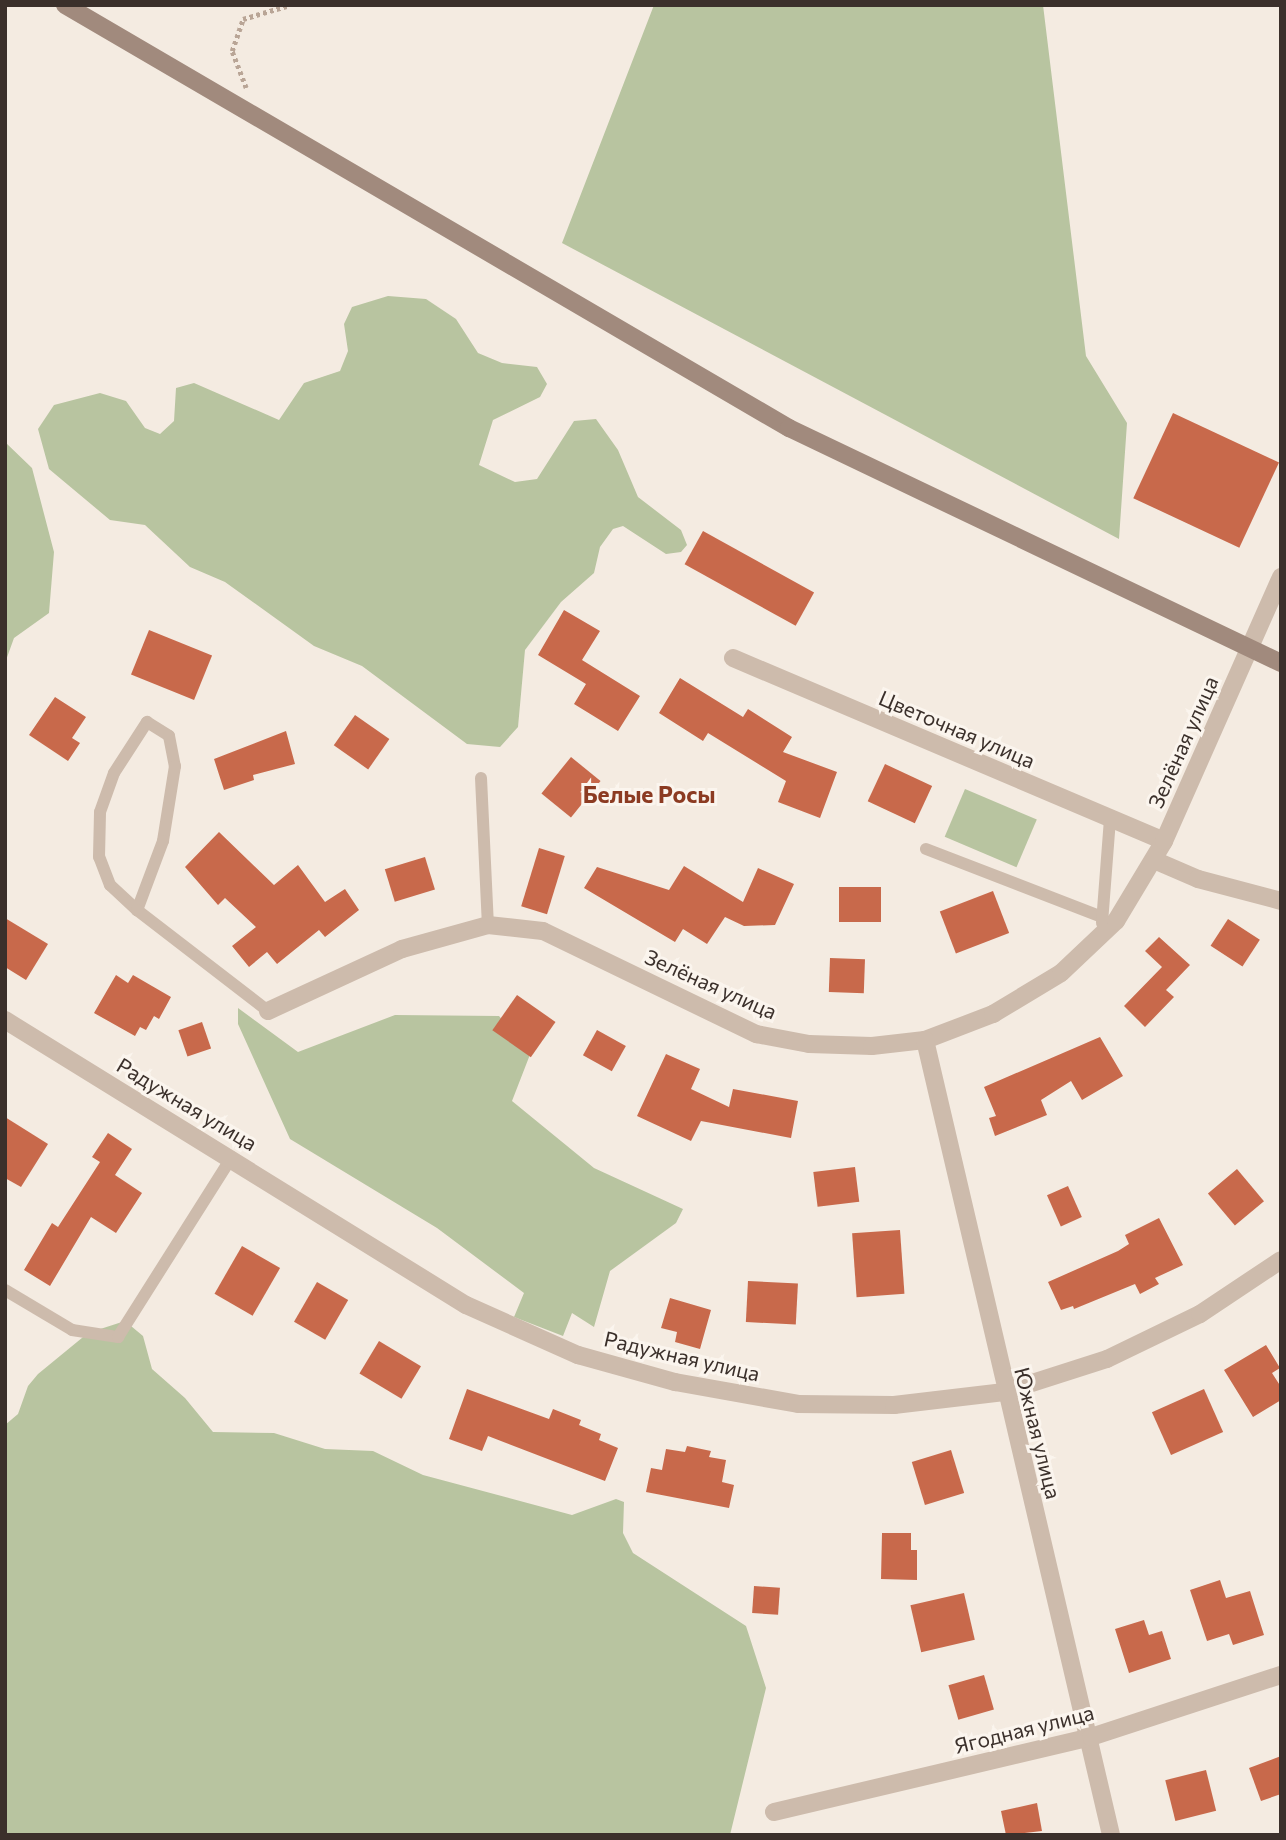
<!DOCTYPE html>
<html>
<head>
<meta charset="utf-8">
<style>
  body { margin:0 }
  #map { position:relative; width:1286px; height:1840px; overflow:hidden; background:#f4ebe1; font-family:Commissioner,sans-serif }
  div>[style] { position:absolute }
  [style*='--x'] { left:calc(var(--x)*1px); top:calc(var(--y)*1px); width:calc(var(--w)*1px); rotate:calc(var(--a)*1deg) }
  .green>* { inset:0; background:#b8c4a0; transform-origin:0 0 }
  .building>* { inset:0; background:#c8694b; transform-origin:0 0 }
  .path>* { height:4.5px; margin-top:-2.25px; transform-origin:0; background:repeating-linear-gradient(90deg,#b9a596 0 3.5px,transparent 0 7px) }
  .service>* { height:12px; margin:-6px; padding:0 6px; transform-origin:6px; border-radius:6px; background:#cdbbac }
  .minor>* { height:18px; margin:-9px; padding:0 9px; transform-origin:9px; border-radius:9px; background:#cdbbac }
  .secondary>* { height:18px; margin:-9px; padding:0 9px; transform-origin:9px; border-radius:9px; background:#a18a7d }
  span { translate:-50% -50%; white-space:nowrap; text-align:center; line-height:1.15; -webkit-text-stroke:6px #fbf5ee; paint-order:stroke }
  .street-label { font-size:21px; color:#3b302b }
  .neighbourhood-label { font-size:23px; color:#8c3b22; font-weight:700 }
  .frame { position:absolute; inset:0; border:7px solid #3b302b; pointer-events:none }
</style>
</head>
<body>
<div id="map">
  <div class="green">
    <i style="clip-path:polygon(654px 5px,1043px 5px,1086px 356px,1127px 423px,1119px 539px,562px 243px)"></i>
    <i style="clip-path:polygon(388px 296px,426px 299px,456px 319px,478px 353px,502px 363px,537px 367px,547px 384px,540px 397px,493px 420px,479px 465px,515px 482px,537px 479px,574px 421px,596px 419px,618px 450px,638px 497px,681px 530px,687px 545px,681px 552px,666px 554px,623px 526px,613px 529px,600px 547px,594px 573px,561px 602px,525px 650px,518px 727px,500px 747px,467px 744px,362px 666px,314px 646px,225px 582px,190px 567px,145px 525px,110px 520px,49px 469px,38px 429px,54px 405px,100px 393px,126px 401px,145px 428px,160px 434px,174px 421px,176px 388px,194px 383px,279px 420px,304px 383px,340px 371px,348px 351px,344px 324px,352px 307px)"></i>
    <i style="clip-path:polygon(5px 442px,32px 468px,54px 552px,49px 613px,14px 638px,5px 663px)"></i>
    <i style="left:965px;top:789px;width:78px;height:52px;rotate:23deg"></i>
    <i style="clip-path:polygon(238px 1008px,298px 1052px,395px 1015px,499px 1016px,531px 1052px,512px 1101px,594px 1168px,683px 1209px,676px 1223px,610px 1271px,594px 1327px,572px 1313px,563px 1336px,514px 1317px,524px 1293px,437px 1228px,290px 1139px,238px 1024px)"></i>
    <i style="clip-path:polygon(125px 1321px,143px 1336px,152px 1369px,185px 1398px,213px 1432px,274px 1433px,325px 1449px,373px 1451px,423px 1475px,572px 1515px,616px 1499px,624px 1502px,623px 1533px,633px 1553px,746px 1626px,766px 1688px,730px 1835px,5px 1835px,5px 1425px,18px 1414px,28px 1386px,38px 1374px,88px 1333px)"></i>
  </div>
  <div class="building">
    <i style="left:1173px;top:413px;width:117px;height:94px;rotate:25deg"></i>
    <i style="left:703px;top:531px;width:127px;height:38px;rotate:29deg"></i>
    <i style="clip-path:polygon(564px 610px,600px 631px,582px 660px,640px 696px,618px 731px,574px 704px,586px 684px,538px 655px)"></i>
    <i style="left:149px;top:630px;width:68px;height:48px;rotate:22deg"></i>
    <i style="clip-path:polygon(680px 678px,743px 717px,748px 709px,792px 737px,783px 752px,837px 772px,820px 818px,778px 802px,786px 781px,708px 733px,703px 741px,659px 713px)"></i>
    <i style="clip-path:polygon(55px 697px,86px 717px,72px 738px,80px 743px,68px 761px,29px 735px)"></i>
    <i style="left:355px;top:715px;width:42px;height:37px;rotate:35deg"></i>
    <i style="clip-path:polygon(286px 731px,295px 764px,253px 775px,254px 780px,224px 790px,214px 759px)"></i>
    <i style="left:571px;top:757px;width:38px;height:47px;rotate:39deg"></i>
    <i style="left:885px;top:764px;width:52px;height:41px;rotate:25deg"></i>
    <i style="clip-path:polygon(219px 832px,274px 885px,298px 865px,325px 902px,345px 889px,359px 910px,325px 937px,319px 930px,277px 964px,267px 952px,249px 967px,232px 946px,256px 927px,225px 898px,218px 905px,185px 867px)"></i>
    <i style="left:539px;top:848px;width:27px;height:61px;rotate:17deg"></i>
    <i style="left:425px;top:857px;width:34px;height:42px;rotate:73deg"></i>
    <i style="clip-path:polygon(684px 866px,743px 902px,758px 868px,794px 884px,775px 925px,744px 926px,725px 917px,707px 944px,683px 929px,675px 942px,584px 888px,597px 867px,669px 890px)"></i>
    <i style="left:881px;top:887px;width:35px;height:42px;rotate:90deg"></i>
    <i style="left:993px;top:891px;width:45px;height:57px;rotate:69deg"></i>
    <i style="clip-path:polygon(5px 918px,48px 944px,26px 980px,5px 967px)"></i>
    <i style="left:1228px;top:919px;width:38px;height:32px;rotate:33deg"></i>
    <i style="clip-path:polygon(1159px 937px,1190px 965px,1166px 990px,1174px 997px,1145px 1027px,1124px 1006px,1162px 967px,1145px 951px)"></i>
    <i style="left:830px;top:958px;width:35px;height:34px;rotate:2deg"></i>
    <i style="clip-path:polygon(116px 975px,128px 983px,133px 975px,171px 997px,159px 1019px,154px 1016px,146px 1030px,140px 1027px,135px 1036px,94px 1013px)"></i>
    <i style="left:517px;top:995px;width:47px;height:43px;rotate:35deg"></i>
    <i style="left:202px;top:1022px;width:28px;height:25px;rotate:71deg"></i>
    <i style="left:597px;top:1030px;width:33px;height:29px;rotate:29deg"></i>
    <i style="clip-path:polygon(1100px 1037px,1123px 1076px,1082px 1100px,1071px 1081px,1041px 1100px,1047px 1115px,995px 1136px,989px 1118px,996px 1116px,984px 1087px)"></i>
    <i style="clip-path:polygon(666px 1054px,700px 1069px,691px 1089px,729px 1107px,733px 1089px,798px 1101px,791px 1138px,701px 1121px,691px 1141px,637px 1116px)"></i>
    <i style="clip-path:polygon(5px 1117px,48px 1144px,21px 1187px,5px 1178px)"></i>
    <i style="clip-path:polygon(108px 1133px,132px 1149px,115px 1175px,142px 1193px,116px 1233px,91px 1217px,50px 1286px,24px 1270px,52px 1223px,58px 1227px,100px 1162px,92px 1157px)"></i>
    <i style="left:855px;top:1167px;width:35px;height:42px;rotate:83deg"></i>
    <i style="left:1237px;top:1169px;width:42px;height:38px;rotate:50deg"></i>
    <i style="left:1068px;top:1186px;width:34px;height:23px;rotate:66deg"></i>
    <i style="clip-path:polygon(1159px 1218px,1183px 1265px,1155px 1278px,1159px 1284px,1140px 1294px,1135px 1284px,1074px 1309px,1073px 1306px,1061px 1310px,1048px 1282px,1118px 1251px,1129px 1244px,1125px 1235px)"></i>
    <i style="left:900px;top:1230px;width:64px;height:48px;rotate:86deg"></i>
    <i style="left:242px;top:1246px;width:44px;height:55px;rotate:30deg"></i>
    <i style="left:748px;top:1281px;width:50px;height:41px;rotate:3deg"></i>
    <i style="left:317px;top:1282px;width:36px;height:46px;rotate:30deg"></i>
    <i style="clip-path:polygon(670px 1298px,711px 1310px,700px 1349px,675px 1342px,677px 1332px,661px 1328px)"></i>
    <i style="left:379px;top:1341px;width:49px;height:38px;rotate:31deg"></i>
    <i style="clip-path:polygon(1266px 1345px,1280px 1368px,1272px 1373px,1281px 1387px,1281px 1400px,1253px 1417px,1224px 1370px)"></i>
    <i style="clip-path:polygon(467px 1389px,549px 1419px,553px 1409px,581px 1420px,579px 1425px,601px 1434px,599px 1440px,618px 1448px,605px 1481px,488px 1436px,482px 1451px,449px 1439px)"></i>
    <i style="left:1204px;top:1389px;width:47px;height:57px;rotate:66deg"></i>
    <i style="clip-path:polygon(687px 1446px,711px 1451px,709px 1457px,726px 1460px,722px 1482px,734px 1485px,729px 1508px,646px 1492px,651px 1468px,662px 1470px,666px 1449px,685px 1452px)"></i>
    <i style="left:951px;top:1450px;width:45px;height:41px;rotate:73deg"></i>
    <i style="clip-path:polygon(882px 1533px,911px 1533px,911px 1550px,917px 1550px,917px 1580px,881px 1579px)"></i>
    <i style="clip-path:polygon(1220px 1580px,1226px 1598px,1250px 1591px,1264px 1635px,1233px 1645px,1229px 1634px,1207px 1641px,1190px 1590px)"></i>
    <i style="left:754px;top:1586px;width:26px;height:27px;rotate:4deg"></i>
    <i style="left:964px;top:1593px;width:48px;height:55px;rotate:77deg"></i>
    <i style="clip-path:polygon(1144px 1620px,1149px 1635px,1162px 1631px,1171px 1659px,1129px 1673px,1115px 1629px)"></i>
    <i style="left:984px;top:1675px;width:36px;height:37px;rotate:74deg"></i>
    <i style="clip-path:polygon(1281px 1756px,1281px 1794px,1261px 1801px,1249px 1768px)"></i>
    <i style="left:1206px;top:1770px;width:42px;height:42px;rotate:76deg"></i>
    <i style="clip-path:polygon(1037px 1803px,1042px 1831px,1006px 1835px,1001px 1811px)"></i>
  </div>
  <div class="path">
    <i style="--x:246;--y:88;--w:40;--a:-111"></i>
    <i style="--x:232;--y:51;--w:34;--a:-71"></i>
    <i style="--x:243;--y:19;--w:49;--a:-16.6"></i>
  </div>
  <div class="service">
    <i style="--x:481;--y:778;--w:147;--a:87.3"></i>
    <i style="--x:926;--y:849;--w:189;--a:21.1"></i>
    <i style="--x:137;--y:910;--w:37;--a:-137"></i>
    <i style="--x:110;--y:885;--w:30;--a:-111"></i>
    <i style="--x:99;--y:857;--w:45;--a:-88.7"></i>
    <i style="--x:100;--y:812;--w:41;--a:-70.3"></i>
    <i style="--x:114;--y:773;--w:61;--a:-57.1"></i>
    <i style="--x:147;--y:722;--w:26;--a:32"></i>
    <i style="--x:169;--y:736;--w:31;--a:79"></i>
    <i style="--x:175;--y:766;--w:76;--a:99.1"></i>
    <i style="--x:163;--y:841;--w:74;--a:110.6"></i>
    <i style="--x:137;--y:910;--w:165;--a:37.6"></i>
    <i style="--x:1102;--y:923;--w:105;--a:-85.6"></i>
    <i style="--x:5;--y:1290;--w:78;--a:30.8"></i>
    <i style="--x:72;--y:1330;--w:47;--a:8.7"></i>
    <i style="--x:118;--y:1337;--w:213;--a:-57.7"></i>
  </div>
  <div class="minor">
    <i style="--x:733;--y:658;--w:468;--a:23"></i>
    <i style="--x:1154;--y:860;--w:48;--a:23.4"></i>
    <i style="--x:1198;--y:879;--w:86;--a:14.8"></i>
    <i style="--x:268;--y:1011;--w:148;--a:-24.8"></i>
    <i style="--x:402;--y:949;--w:89;--a:-15.6"></i>
    <i style="--x:488;--y:925;--w:55;--a:6.2"></i>
    <i style="--x:543;--y:931;--w:237;--a:25.8"></i>
    <i style="--x:756;--y:1034;--w:54;--a:10.7"></i>
    <i style="--x:809;--y:1044;--w:63;--a:1.8"></i>
    <i style="--x:872;--y:1046;--w:53;--a:-6.5"></i>
    <i style="--x:925;--y:1040;--w:73;--a:-20.9"></i>
    <i style="--x:993;--y:1014;--w:79;--a:-31.1"></i>
    <i style="--x:1061;--y:973;--w:76;--a:-43.4"></i>
    <i style="--x:1116;--y:921;--w:93;--a:-59"></i>
    <i style="--x:1164;--y:841;--w:289;--a:-66.1"></i>
    <i style="--x:5;--y:1020;--w:542;--a:31.73"></i>
    <i style="--x:466;--y:1305;--w:123;--a:24.1"></i>
    <i style="--x:578;--y:1355;--w:101;--a:15.6"></i>
    <i style="--x:675;--y:1382;--w:125;--a:10.1"></i>
    <i style="--x:798;--y:1404;--w:96;--a:0.6"></i>
    <i style="--x:894;--y:1405;--w:111;--a:-6.7"></i>
    <i style="--x:1004;--y:1392;--w:108;--a:-17.8"></i>
    <i style="--x:1107;--y:1359;--w:103;--a:-25.8"></i>
    <i style="--x:1200;--y:1314;--w:97;--a:-33.7"></i>
    <i style="--x:925;--y:1040;--w:816;--a:76.83"></i>
    <i style="--x:774;--y:1812;--w:326;--a:-13.3"></i>
    <i style="--x:1091;--y:1737;--w:200;--a:-18.1"></i>
  </div>
  <div class="secondary">
    <i style="--x:65;--y:5;--w:839;--a:30.3"></i>
    <i style="--x:789;--y:428;--w:545;--a:25.53"></i>
  </div>
  <div class="street-label">
    <span style="left:957px;top:729px;rotate:23deg">Цветочная улица</span>
    <span style="left:1183px;top:742px;rotate:-66deg">Зелёная улица</span>
    <span style="left:711px;top:984px;rotate:24deg">Зелёная улица</span>
    <span style="left:187px;top:1104px;rotate:31deg">Радужная улица</span>
    <span style="left:682px;top:1356px;rotate:13deg">Радужная улица</span>
    <span style="left:1038px;top:1433px;rotate:76deg">Южная улица</span>
    <span style="left:1024px;top:1729px;rotate:-14deg">Ягодная улица</span>
  </div>
  <div class="neighbourhood-label">
    <span style="left:649px;top:794px">Белые Росы</span>
  </div>
  <div class="frame"></div>
</div>
</body>
</html>
